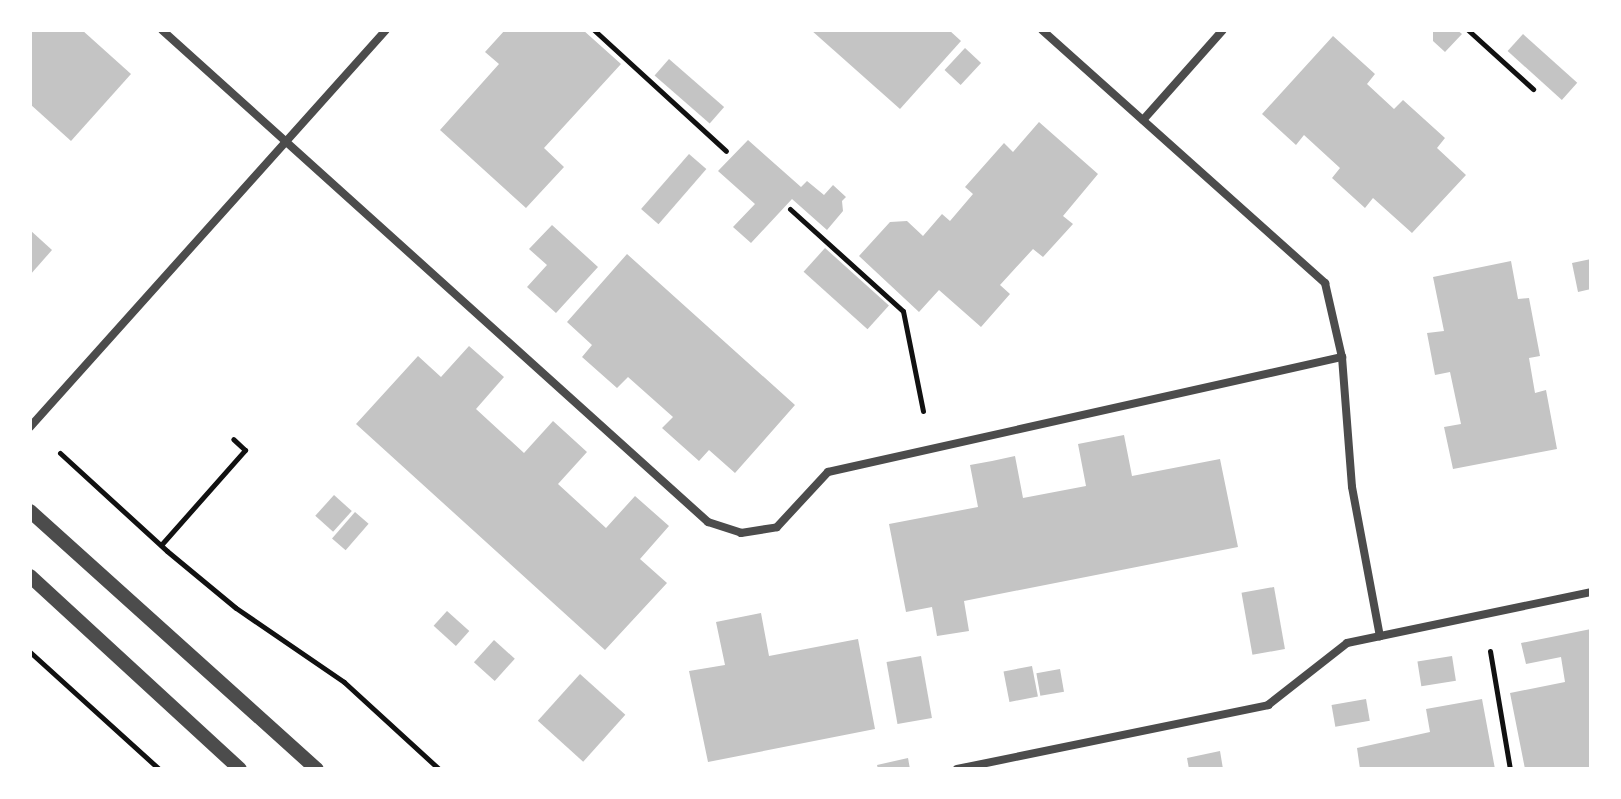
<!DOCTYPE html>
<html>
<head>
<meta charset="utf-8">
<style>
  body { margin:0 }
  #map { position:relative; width:1621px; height:799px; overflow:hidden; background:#fff; font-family:Georgia,serif }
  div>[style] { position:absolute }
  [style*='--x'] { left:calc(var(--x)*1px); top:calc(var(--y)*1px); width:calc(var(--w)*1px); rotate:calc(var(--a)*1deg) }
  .building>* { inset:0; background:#c4c4c4; transform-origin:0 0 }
  .path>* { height:5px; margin:-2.5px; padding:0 2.5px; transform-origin:2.5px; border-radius:2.5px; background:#111 }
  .minor>* { height:8px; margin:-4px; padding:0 4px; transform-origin:4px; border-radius:4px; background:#4c4c4c }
  .tertiary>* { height:14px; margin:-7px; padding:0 7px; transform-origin:7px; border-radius:7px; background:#4c4c4c }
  span { translate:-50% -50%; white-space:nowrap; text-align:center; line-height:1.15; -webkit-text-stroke:8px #fff; paint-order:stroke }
  .frame { position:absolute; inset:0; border:32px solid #fff; pointer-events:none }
</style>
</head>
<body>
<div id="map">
  <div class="building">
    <i style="clip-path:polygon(30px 30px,82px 30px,131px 74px,71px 141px,30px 104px)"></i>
    <i style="clip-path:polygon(505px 30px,583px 30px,621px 64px,544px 148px,564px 167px,526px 208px,440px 130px,499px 64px,485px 52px)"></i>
    <i style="clip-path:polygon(811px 30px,949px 30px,961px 41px,900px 109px)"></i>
    <i style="clip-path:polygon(1433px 30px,1457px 30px,1462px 34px,1445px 52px,1433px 41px)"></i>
    <i style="left:1523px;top:34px;width:73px;height:23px;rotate:42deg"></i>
    <i style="clip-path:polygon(1333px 36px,1375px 74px,1367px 84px,1394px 109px,1403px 100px,1445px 138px,1437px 148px,1466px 175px,1412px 233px,1373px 198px,1365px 208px,1332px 178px,1340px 168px,1304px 135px,1296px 145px,1262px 114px)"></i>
    <i style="left:965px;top:48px;width:22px;height:30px;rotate:43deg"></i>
    <i style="left:669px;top:59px;width:73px;height:22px;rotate:41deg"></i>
    <i style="clip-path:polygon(1039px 122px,1098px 174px,1063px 216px,1073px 224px,1043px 257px,1033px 249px,1000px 285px,1010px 294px,981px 327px,939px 290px,919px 312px,859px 256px,890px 222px,907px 221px,923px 236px,942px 214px,950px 221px,973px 194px,965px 187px,1004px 143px,1013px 152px)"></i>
    <i style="clip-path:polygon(748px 140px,801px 187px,807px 181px,824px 195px,833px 185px,846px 197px,842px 201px,843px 211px,827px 230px,792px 199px,751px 243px,733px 227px,755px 204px,718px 171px)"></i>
    <i style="left:689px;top:154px;width:23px;height:73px;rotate:41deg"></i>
    <i style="clip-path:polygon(552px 225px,598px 267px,556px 313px,527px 287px,547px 265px,529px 249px)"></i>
    <i style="clip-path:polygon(30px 230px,52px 250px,30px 275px)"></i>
    <i style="left:825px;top:248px;width:86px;height:32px;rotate:42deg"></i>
    <i style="clip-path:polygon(627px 254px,795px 405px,735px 473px,709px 450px,699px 461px,662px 428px,673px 417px,628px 377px,617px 388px,582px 357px,592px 345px,567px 322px)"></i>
    <i style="clip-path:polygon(1591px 259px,1591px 289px,1578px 292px,1572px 263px)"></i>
    <i style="clip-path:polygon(1511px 261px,1518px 299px,1529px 298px,1540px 356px,1529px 358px,1535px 393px,1546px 390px,1557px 449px,1453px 469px,1444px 427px,1461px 424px,1450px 372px,1435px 375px,1427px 333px,1444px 331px,1433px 277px)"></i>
    <i style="clip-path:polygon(469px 346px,504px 377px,476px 409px,524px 453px,553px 421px,587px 452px,558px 484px,606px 528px,635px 496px,669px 526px,640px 559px,667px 583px,605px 650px,356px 424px,418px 356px,441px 377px)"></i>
    <i style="clip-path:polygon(1124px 435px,1132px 476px,1220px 459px,1238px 547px,964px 601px,969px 631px,937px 636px,932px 607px,906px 612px,889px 524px,978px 507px,970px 465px,992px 461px,1015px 456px,1023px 498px,1086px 486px,1078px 444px)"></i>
    <i style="left:334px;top:495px;width:24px;height:28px;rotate:42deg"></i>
    <i style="left:355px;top:512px;width:18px;height:35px;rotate:41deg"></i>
    <i style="left:1274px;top:587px;width:63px;height:33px;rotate:80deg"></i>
    <i style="left:447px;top:611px;width:30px;height:20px;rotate:42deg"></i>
    <i style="clip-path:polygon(761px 613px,769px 656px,858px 639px,875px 729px,708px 762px,689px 671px,725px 665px,716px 622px)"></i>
    <i style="clip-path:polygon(1591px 629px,1591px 769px,1525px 769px,1510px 693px,1565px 682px,1561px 657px,1526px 664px,1521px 643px)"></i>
    <i style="left:494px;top:640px;width:28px;height:30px;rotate:42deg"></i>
    <i style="left:921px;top:656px;width:63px;height:35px;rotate:80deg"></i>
    <i style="left:1452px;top:656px;width:25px;height:35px;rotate:81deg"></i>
    <i style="left:1032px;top:666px;width:31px;height:29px;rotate:79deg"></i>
    <i style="left:1060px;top:669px;width:23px;height:24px;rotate:80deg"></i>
    <i style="left:580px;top:674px;width:61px;height:63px;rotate:42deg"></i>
    <i style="left:1366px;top:699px;width:22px;height:35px;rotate:80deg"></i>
    <i style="clip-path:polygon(1482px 699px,1495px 769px,1360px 769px,1357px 748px,1430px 732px,1426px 709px)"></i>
    <i style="clip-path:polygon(1220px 751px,1223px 769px,1189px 769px,1187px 758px)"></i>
    <i style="clip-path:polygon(908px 758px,910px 769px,878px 769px,877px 765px)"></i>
  </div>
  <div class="path">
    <i style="--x:594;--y:30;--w:179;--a:42.5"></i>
    <i style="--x:1468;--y:30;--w:88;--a:42.2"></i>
    <i style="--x:790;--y:209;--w:152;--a:42.1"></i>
    <i style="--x:903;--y:311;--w:102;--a:78.7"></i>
    <i style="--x:60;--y:453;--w:145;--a:42.5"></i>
    <i style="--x:167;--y:551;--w:89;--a:39.6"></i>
    <i style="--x:236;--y:608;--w:131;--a:34.4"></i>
    <i style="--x:344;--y:682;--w:129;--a:42.5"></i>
    <i style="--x:161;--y:545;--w:127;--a:-48.5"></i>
    <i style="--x:245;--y:450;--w:16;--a:-137"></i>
    <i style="--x:1490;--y:651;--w:120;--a:80.4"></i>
    <i style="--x:30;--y:652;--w:174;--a:42.2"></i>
  </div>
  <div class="minor">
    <i style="--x:162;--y:30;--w:735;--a:42.02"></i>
    <i style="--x:708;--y:522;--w:35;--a:18"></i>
    <i style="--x:741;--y:533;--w:36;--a:-9"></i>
    <i style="--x:777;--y:527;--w:75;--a:-47.2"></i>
    <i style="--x:828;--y:472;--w:527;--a:-12.61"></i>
    <i style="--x:1042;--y:30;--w:380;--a:41.8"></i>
    <i style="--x:1325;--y:283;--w:76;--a:77.1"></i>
    <i style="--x:1342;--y:357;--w:130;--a:85.6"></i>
    <i style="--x:1352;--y:487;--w:152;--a:79.4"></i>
    <i style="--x:1143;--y:120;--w:120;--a:-48.4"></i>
    <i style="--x:30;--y:427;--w:533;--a:-48.12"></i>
    <i style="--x:957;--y:769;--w:318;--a:-11.6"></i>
    <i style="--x:1268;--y:705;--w:100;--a:-38.1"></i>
    <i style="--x:1347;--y:643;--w:249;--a:-11.8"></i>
  </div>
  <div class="tertiary">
    <i style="--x:30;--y:511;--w:386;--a:42"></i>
    <i style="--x:30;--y:576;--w:285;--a:42.6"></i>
  </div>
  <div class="frame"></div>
</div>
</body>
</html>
